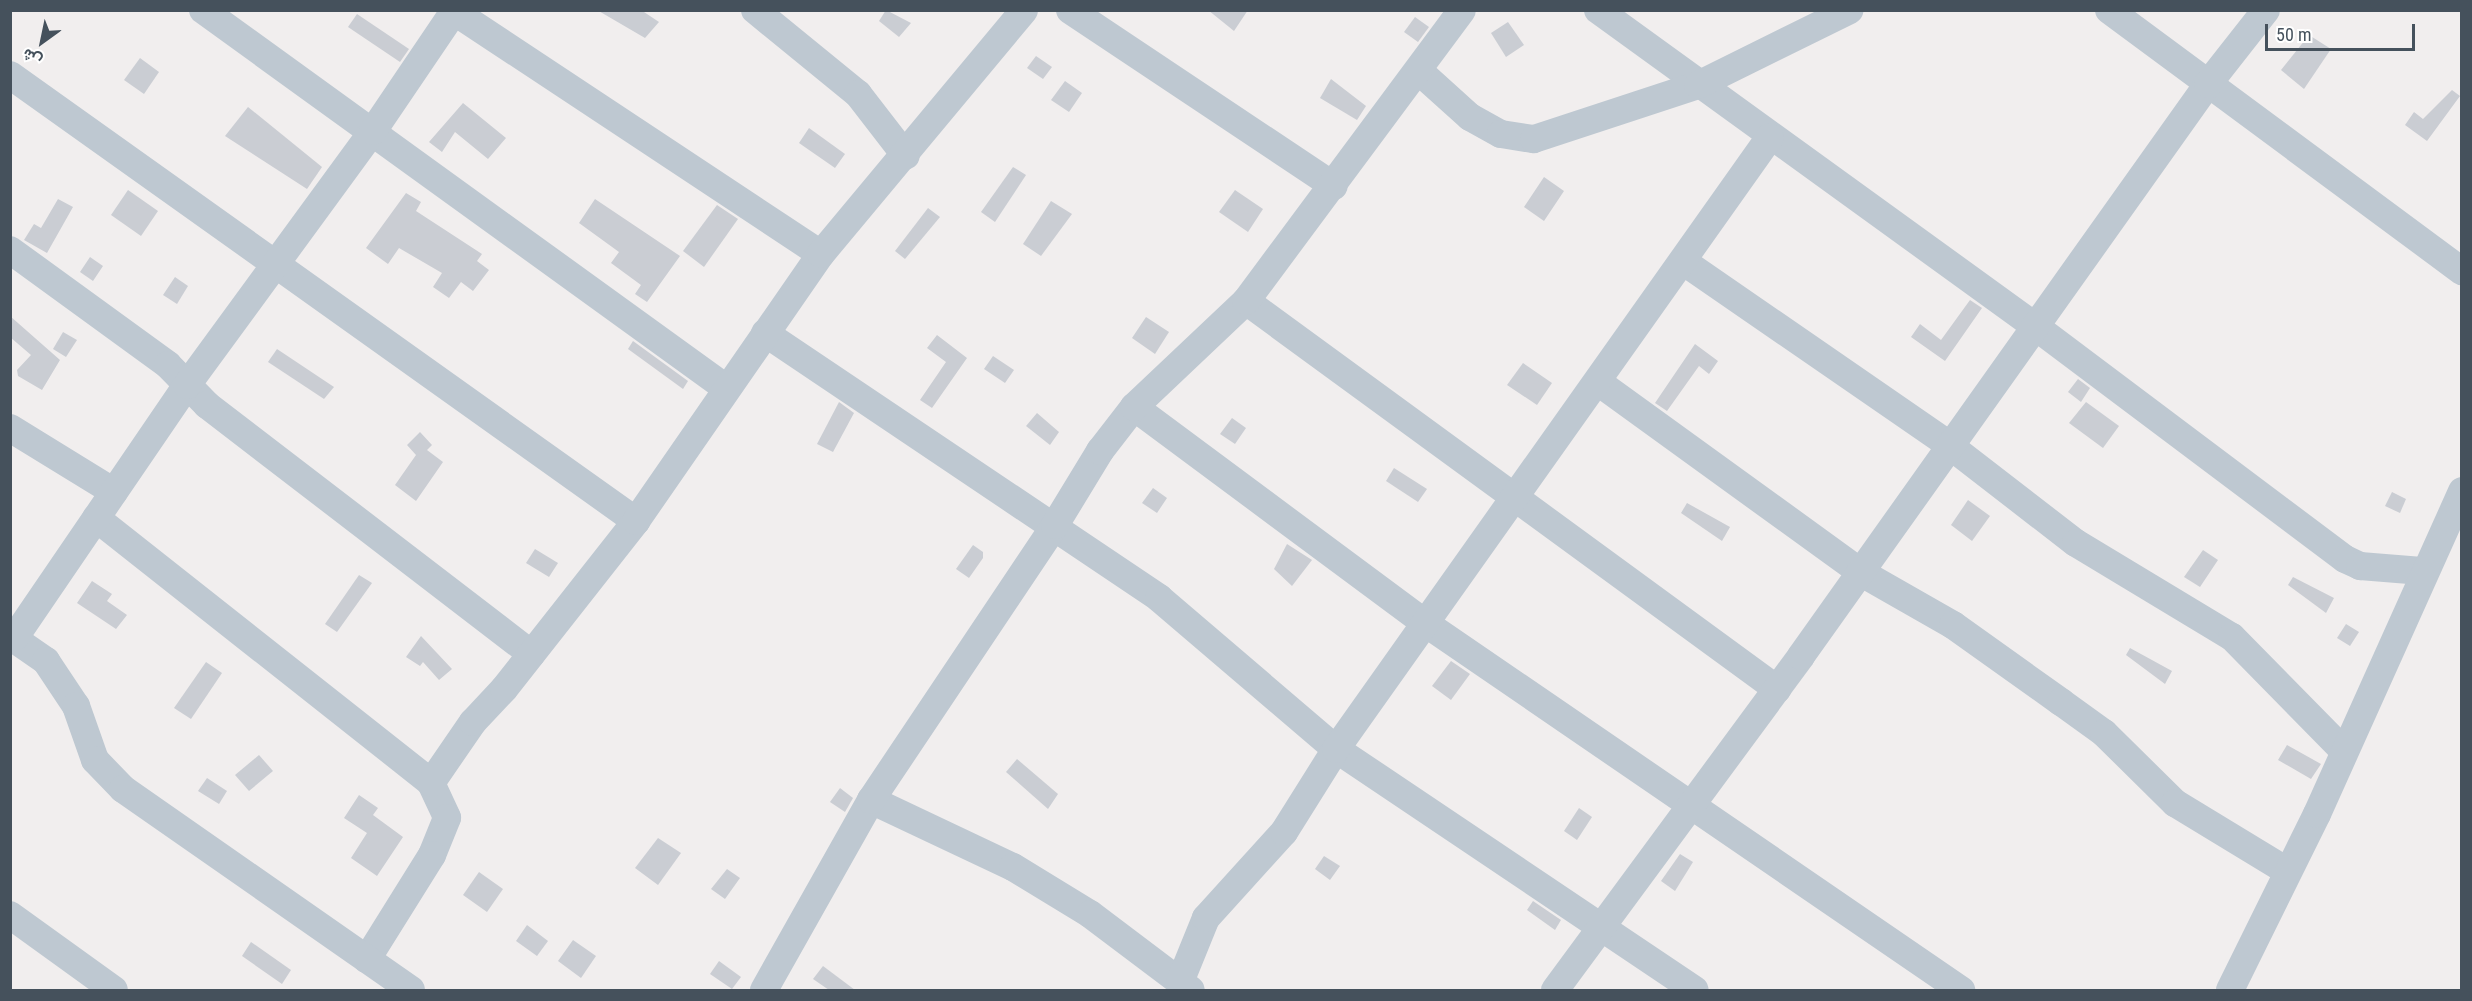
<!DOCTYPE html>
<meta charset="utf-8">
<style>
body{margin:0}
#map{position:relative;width:2472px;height:1001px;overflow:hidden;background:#f1eeee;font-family:"Roboto Condensed",Vazirmatn,sans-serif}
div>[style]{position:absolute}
.building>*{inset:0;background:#cacdd3}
.minor>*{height:28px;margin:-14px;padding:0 14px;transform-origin:14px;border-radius:14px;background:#bec8d1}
span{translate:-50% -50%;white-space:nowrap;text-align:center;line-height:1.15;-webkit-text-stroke:6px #fff;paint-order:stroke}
.frame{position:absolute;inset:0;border:12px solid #45515c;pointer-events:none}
.north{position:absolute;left:12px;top:12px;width:60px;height:60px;-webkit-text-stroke:4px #fff;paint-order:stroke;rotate:213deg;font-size:16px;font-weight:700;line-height:24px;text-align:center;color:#45515c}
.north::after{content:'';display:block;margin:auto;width:21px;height:27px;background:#45515c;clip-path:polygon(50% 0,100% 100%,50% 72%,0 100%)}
.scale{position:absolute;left:2265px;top:24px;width:150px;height:27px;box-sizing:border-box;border:3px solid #45515c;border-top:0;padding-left:8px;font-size:18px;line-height:21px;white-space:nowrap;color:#45515c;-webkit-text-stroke:4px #fff;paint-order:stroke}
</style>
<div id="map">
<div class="building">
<div style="clip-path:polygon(597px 10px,641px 10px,659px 22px,645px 38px)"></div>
<div style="clip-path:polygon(886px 10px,911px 23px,899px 37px,879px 21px)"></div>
<div style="clip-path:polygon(1208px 10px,1248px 10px,1234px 31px)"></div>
<div style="clip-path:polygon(357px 14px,409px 49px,400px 62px,348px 27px)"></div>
<div style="clip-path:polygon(1415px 17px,1429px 27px,1418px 42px,1404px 32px)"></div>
<div style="clip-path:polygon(1508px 22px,1524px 45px,1506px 57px,1491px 33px)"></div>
<div style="clip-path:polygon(2309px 35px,2331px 49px,2304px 89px,2281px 70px)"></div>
<div style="clip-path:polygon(1036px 56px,1052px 67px,1043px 79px,1027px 68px)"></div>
<div style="clip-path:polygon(140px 58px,159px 72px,144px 94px,124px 80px)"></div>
<div style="clip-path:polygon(1331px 79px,1366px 106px,1357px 120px,1320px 98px)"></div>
<div style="clip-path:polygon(1065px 81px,1082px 93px,1069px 112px,1051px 100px)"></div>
<div style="clip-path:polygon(2452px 90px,2460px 96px,2427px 141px,2405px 125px,2414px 112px,2423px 119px)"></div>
<div style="clip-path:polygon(463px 103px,506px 138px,488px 159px,455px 132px,442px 152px,429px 142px)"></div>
<div style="clip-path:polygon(248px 107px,322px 167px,307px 189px,225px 136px)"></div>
<div style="clip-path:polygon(809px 128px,845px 154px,835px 168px,799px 143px)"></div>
<div style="clip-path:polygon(1013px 167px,1026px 175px,995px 222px,981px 212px)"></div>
<div style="clip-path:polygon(1544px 177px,1564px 191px,1544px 221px,1524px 207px)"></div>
<div style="clip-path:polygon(128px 190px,158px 211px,141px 236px,111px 215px)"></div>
<div style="clip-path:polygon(1235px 190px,1263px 209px,1248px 232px,1219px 212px)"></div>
<div style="clip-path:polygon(406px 193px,421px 202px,416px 211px,482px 254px,477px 261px,489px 270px,473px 291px,461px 282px,449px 298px,433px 287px,442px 273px,399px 248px,388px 264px,366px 248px)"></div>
<div style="clip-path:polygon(58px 199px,73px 207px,47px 253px,24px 240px,34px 224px,41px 228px)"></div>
<div style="clip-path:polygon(595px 199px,680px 256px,647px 302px,635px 294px,641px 285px,611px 263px,619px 252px,579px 223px)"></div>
<div style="clip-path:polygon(1051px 201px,1072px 214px,1041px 256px,1023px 244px)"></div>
<div style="clip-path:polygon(717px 205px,738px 219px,704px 267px,683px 251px)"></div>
<div style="clip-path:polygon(928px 208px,940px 217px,905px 259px,895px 251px)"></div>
<div style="clip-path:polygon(90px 257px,103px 266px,93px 281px,80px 272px)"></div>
<div style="clip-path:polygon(175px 277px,188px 286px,177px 304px,163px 295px)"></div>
<div style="clip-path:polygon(1970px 300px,1982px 308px,1945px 361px,1911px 337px,1920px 324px,1941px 340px)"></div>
<div style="clip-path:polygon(10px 316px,60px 360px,42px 390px,18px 376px,17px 370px,31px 355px,10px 337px)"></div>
<div style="clip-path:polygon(1146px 317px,1169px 332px,1155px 354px,1132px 338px)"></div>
<div style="clip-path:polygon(63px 332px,77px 340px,66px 357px,53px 349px)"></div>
<div style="clip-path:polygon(937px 335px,967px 358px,932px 408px,920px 400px,946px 362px,927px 348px)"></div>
<div style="clip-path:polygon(633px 341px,688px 381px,683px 389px,628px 349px)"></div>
<div style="clip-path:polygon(1695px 344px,1718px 361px,1709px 374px,1699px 366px,1667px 411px,1655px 403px)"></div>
<div style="clip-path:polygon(277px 349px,334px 387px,324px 399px,268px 362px)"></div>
<div style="clip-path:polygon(993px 356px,1014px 370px,1005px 383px,984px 369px)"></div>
<div style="clip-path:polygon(1523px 363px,1552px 383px,1537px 405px,1507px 385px)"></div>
<div style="clip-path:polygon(2078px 379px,2090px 388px,2081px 402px,2068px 392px)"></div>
<div style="clip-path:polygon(839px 402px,854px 413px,833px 452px,817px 444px)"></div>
<div style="clip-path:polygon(2086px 402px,2119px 426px,2103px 448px,2069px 423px)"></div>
<div style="clip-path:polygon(1037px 413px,1059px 432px,1050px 445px,1026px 426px)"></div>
<div style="clip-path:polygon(1232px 418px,1246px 428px,1235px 444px,1220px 434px)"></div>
<div style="clip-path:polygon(420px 432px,432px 445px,427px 450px,443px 462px,416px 501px,395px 485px,416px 455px,407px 445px)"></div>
<div style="clip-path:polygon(1394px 468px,1427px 489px,1418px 502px,1386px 481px)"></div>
<div style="clip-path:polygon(1153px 488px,1167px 498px,1157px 513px,1142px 503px)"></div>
<div style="clip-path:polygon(2392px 492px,2406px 499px,2400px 513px,2385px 506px)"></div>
<div style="clip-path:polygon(1968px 500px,1990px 516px,1972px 541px,1951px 525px)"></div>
<div style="clip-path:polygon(1687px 503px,1730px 527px,1722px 541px,1681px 513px)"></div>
<div style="clip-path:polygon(1287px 544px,1312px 560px,1292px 586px,1274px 569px)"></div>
<div style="clip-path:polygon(973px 545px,983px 552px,983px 558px,969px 578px,956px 569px)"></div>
<div style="clip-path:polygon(535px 549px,558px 563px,549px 577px,526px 563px)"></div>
<div style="clip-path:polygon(2203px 550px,2218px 560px,2200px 587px,2184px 577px)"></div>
<div style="clip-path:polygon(359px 575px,372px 583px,337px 632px,325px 624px)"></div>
<div style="clip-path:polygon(2293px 577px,2334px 598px,2326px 613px,2288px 585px)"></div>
<div style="clip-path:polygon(92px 581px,112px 594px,107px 601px,127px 615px,116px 629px,77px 603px)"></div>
<div style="clip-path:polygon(2346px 624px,2359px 632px,2350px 646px,2337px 638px)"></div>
<div style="clip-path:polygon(421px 636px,452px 669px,439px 680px,423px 662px,420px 666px,406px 657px)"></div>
<div style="clip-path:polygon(2130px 648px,2172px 671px,2165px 684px,2126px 655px)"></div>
<div style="clip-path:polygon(1451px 661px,1470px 674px,1451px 700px,1432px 686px)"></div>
<div style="clip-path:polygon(206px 662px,222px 673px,191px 719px,174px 708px)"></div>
<div style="clip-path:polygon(2287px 745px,2321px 764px,2311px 779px,2278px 760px)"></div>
<div style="clip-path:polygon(259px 755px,273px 771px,249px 791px,235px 775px)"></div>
<div style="clip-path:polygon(1017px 759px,1058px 794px,1048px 809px,1006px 772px)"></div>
<div style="clip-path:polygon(207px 778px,227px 791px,219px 804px,198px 791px)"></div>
<div style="clip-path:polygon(840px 788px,853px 798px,845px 812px,830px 802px)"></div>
<div style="clip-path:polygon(359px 795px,378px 808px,373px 815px,403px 837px,377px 876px,351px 858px,367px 833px,344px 818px)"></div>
<div style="clip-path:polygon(1579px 808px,1592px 817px,1577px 840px,1564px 831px)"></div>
<div style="clip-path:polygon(658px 838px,681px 853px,658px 885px,635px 868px)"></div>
<div style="clip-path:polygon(1680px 854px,1693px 862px,1675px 891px,1661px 881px)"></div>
<div style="clip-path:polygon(1324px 856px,1340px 866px,1330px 880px,1315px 869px)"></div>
<div style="clip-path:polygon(727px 869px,740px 878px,725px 899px,711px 889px)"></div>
<div style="clip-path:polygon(479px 872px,503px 889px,487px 912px,463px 895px)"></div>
<div style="clip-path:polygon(1533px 901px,1561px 920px,1555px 930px,1527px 910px)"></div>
<div style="clip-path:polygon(527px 925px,548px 941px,537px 956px,516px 941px)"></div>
<div style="clip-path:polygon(573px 940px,596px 956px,581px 978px,558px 961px)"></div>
<div style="clip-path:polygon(251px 942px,291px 970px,282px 984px,242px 956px)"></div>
<div style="clip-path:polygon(719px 961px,741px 977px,732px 989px,710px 974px)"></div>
<div style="clip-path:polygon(823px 966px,855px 990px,829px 990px,813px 979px)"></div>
</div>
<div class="minor">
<div style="left:203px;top:10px;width:645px;rotate:35.86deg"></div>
<div style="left:452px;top:10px;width:442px;rotate:33.5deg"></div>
<div style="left:755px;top:10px;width:133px;rotate:39.2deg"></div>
<div style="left:858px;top:94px;width:78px;rotate:52.3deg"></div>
<div style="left:1070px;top:10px;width:317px;rotate:33.7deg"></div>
<div style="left:1598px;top:10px;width:541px;rotate:35.89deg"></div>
<div style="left:2036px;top:327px;width:386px;rotate:36.9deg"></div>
<div style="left:2345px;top:559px;width:17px;rotate:25deg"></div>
<div style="left:2360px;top:566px;width:62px;rotate:4.6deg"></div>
<div style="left:2109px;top:10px;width:439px;rotate:36.5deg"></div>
<div style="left:1420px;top:72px;width:67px;rotate:42deg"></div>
<div style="left:1470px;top:117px;width:35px;rotate:29deg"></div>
<div style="left:1501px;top:134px;width:33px;rotate:9deg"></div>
<div style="left:1534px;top:139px;width:173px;rotate:-18.2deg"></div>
<div style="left:1698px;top:85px;width:169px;rotate:-26.3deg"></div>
<div style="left:10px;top:75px;width:769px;rotate:35.47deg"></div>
<div style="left:10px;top:250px;width:195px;rotate:36deg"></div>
<div style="left:168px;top:365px;width:56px;rotate:45.7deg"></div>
<div style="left:207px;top:405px;width:409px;rotate:37.5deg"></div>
<div style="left:1684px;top:262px;width:322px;rotate:34.6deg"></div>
<div style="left:1949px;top:445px;width:160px;rotate:37.7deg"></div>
<div style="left:2076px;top:543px;width:182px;rotate:31.1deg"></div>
<div style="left:2232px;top:637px;width:160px;rotate:45.5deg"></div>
<div style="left:1246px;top:301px;width:658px;rotate:36.16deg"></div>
<div style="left:765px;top:333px;width:475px;rotate:33.9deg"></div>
<div style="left:1159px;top:598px;width:233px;rotate:40.5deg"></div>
<div style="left:1336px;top:749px;width:432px;rotate:33.9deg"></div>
<div style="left:1598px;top:382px;width:324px;rotate:35.9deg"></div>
<div style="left:1860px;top:572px;width:107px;rotate:29.7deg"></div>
<div style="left:1953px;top:625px;width:133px;rotate:35.5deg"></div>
<div style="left:2061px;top:702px;width:53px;rotate:35.8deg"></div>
<div style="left:2104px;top:733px;width:100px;rotate:44.6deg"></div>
<div style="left:2175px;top:803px;width:131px;rotate:31.3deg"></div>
<div style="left:1134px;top:407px;width:362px;rotate:36.6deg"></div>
<div style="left:1425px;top:623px;width:650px;rotate:34.4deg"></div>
<div style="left:10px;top:428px;width:122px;rotate:31.6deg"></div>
<div style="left:96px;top:518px;width:427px;rotate:38.3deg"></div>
<div style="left:431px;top:783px;width:38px;rotate:65deg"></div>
<div style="left:447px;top:818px;width:40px;rotate:112deg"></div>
<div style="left:432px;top:855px;width:123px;rotate:122deg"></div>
<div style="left:10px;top:636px;width:44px;rotate:34.8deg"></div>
<div style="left:46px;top:661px;width:54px;rotate:56.3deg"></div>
<div style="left:76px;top:706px;width:57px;rotate:70.6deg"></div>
<div style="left:95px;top:760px;width:40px;rotate:46deg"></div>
<div style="left:123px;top:789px;width:351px;rotate:34.9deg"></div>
<div style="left:15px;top:637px;width:305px;rotate:-55.7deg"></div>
<div style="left:187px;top:385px;width:315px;rotate:-53.8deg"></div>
<div style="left:373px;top:131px;width:146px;rotate:-55.9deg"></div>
<div style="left:431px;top:783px;width:74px;rotate:-55.5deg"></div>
<div style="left:473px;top:722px;width:45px;rotate:-46.8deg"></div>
<div style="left:504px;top:689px;width:214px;rotate:-51.8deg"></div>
<div style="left:636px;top:521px;width:325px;rotate:-55.3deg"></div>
<div style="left:821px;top:254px;width:317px;rotate:-50.2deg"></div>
<div style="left:871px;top:800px;width:157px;rotate:25.3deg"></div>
<div style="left:1013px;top:867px;width:90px;rotate:31.4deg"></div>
<div style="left:1090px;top:914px;width:126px;rotate:37deg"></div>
<div style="left:10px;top:915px;width:128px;rotate:35.8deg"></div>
<div style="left:1180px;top:982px;width:69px;rotate:-67.9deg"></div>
<div style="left:1206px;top:918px;width:116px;rotate:-47.8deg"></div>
<div style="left:1284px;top:832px;width:98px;rotate:-57.9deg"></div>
<div style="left:1336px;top:749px;width:750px;rotate:-54.66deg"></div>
<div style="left:764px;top:990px;width:218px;rotate:-60.6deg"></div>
<div style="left:871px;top:800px;width:331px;rotate:-56.2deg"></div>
<div style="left:1055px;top:525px;width:87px;rotate:-58.7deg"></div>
<div style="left:1100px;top:451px;width:56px;rotate:-52.3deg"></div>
<div style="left:1134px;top:407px;width:154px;rotate:-43.4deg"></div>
<div style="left:1246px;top:301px;width:362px;rotate:-53.4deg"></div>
<div style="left:1555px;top:990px;width:415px;rotate:-53.6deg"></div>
<div style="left:1801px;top:656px;width:702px;rotate:-54.57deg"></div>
<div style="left:2208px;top:84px;width:94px;rotate:-51.9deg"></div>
<div style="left:2230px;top:990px;width:196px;rotate:-63.7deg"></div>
<div style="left:2317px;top:814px;width:354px;rotate:-65.8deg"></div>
</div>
<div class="frame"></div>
<div class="north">ش</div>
<div class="scale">50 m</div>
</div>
